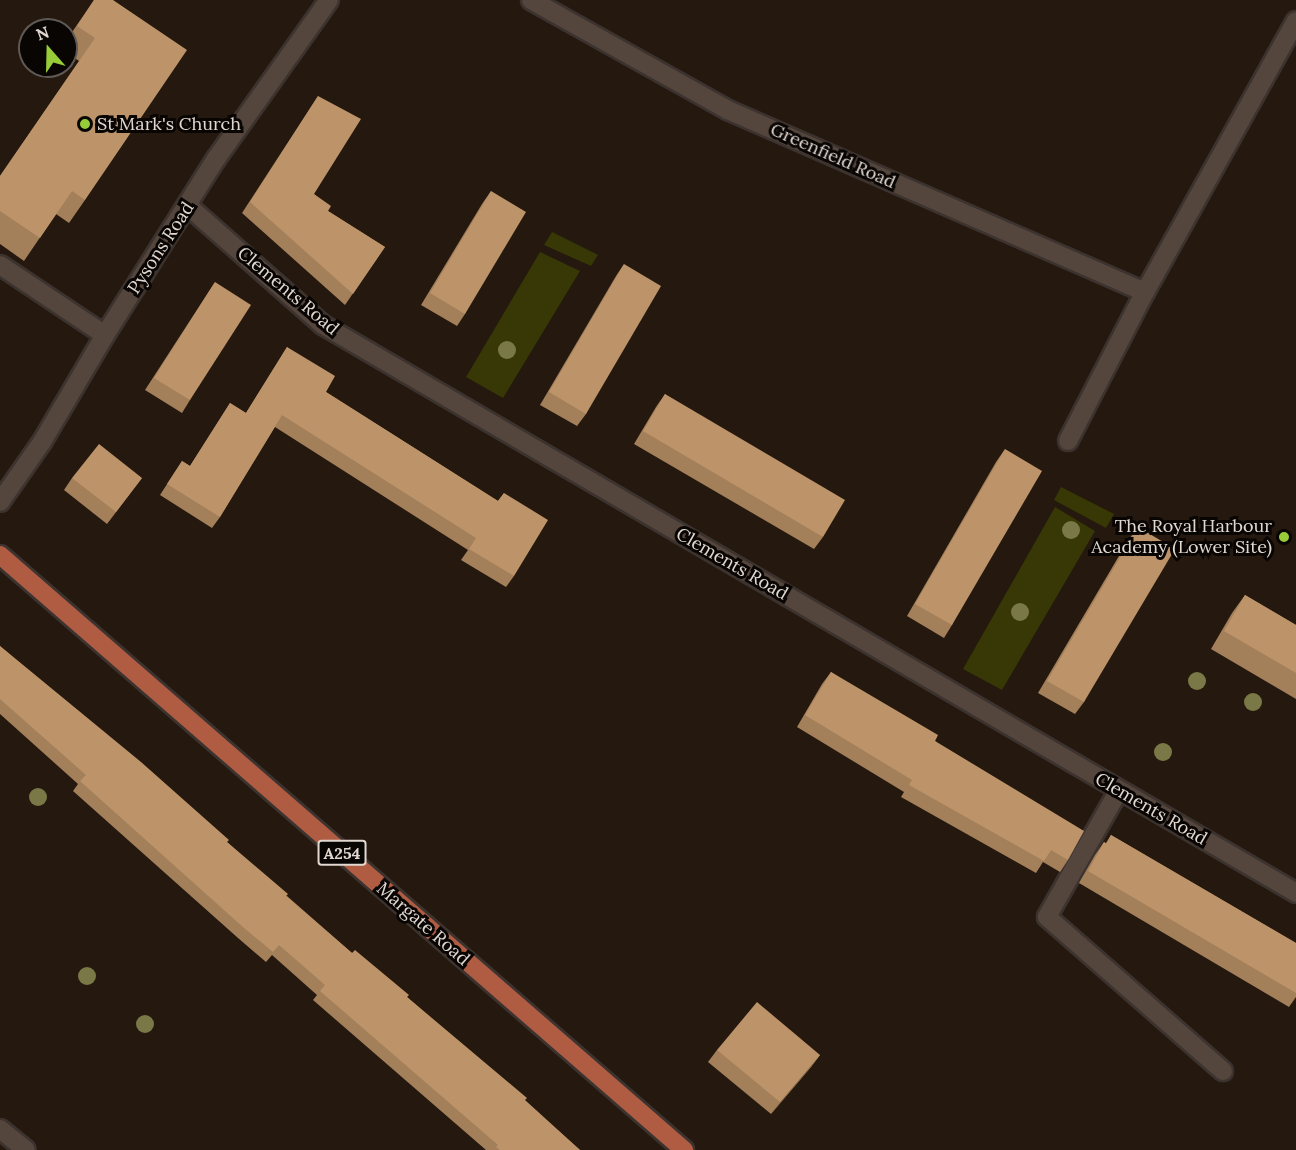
<!DOCTYPE html>
<style>
body{margin:0}
#map{position:relative;width:1296px;height:1150px;overflow:hidden;background:#24180f;font-family:Lora,serif}
div>[style]{position:absolute}
.green>*{inset:0;background:#373805}
.roads{filter:drop-shadow(2px 0 #3c332f) drop-shadow(-2px 0 #3c332f) drop-shadow(0 2px #3c332f) drop-shadow(0 -2px #3c332f)}
.minor>*{height:18px;margin:-9px;padding:0 9px;transform-origin:9px;border-radius:9px;background:#55463d}
.major>*{height:18px;margin:-9px;padding:0 9px;transform-origin:9px;border-radius:9px;background:#af5c43}
.trees>*{width:18px;height:18px;margin:-9px;border-radius:50%;background:#7b7847}
.wall>*{inset:0;background:#a37f5a}
.shaded-wall>*{inset:0;background:#84684a}
.building>*{inset:0;background:#bd9469}
.dots>*{width:16px;height:16px;translate:-50% -50%;box-sizing:border-box;border:3px solid #090503;border-radius:50%}
span{translate:-50% -50%;white-space:nowrap;text-align:center;line-height:1.15;-webkit-text-stroke:6px #090503;paint-order:stroke}
.shield-label span{padding:2px 4px;background:#090503;border:2px solid;border-radius:4px;-webkit-text-stroke-width:0}
.shield-label{font-size:16px;color:#e1d8d2;font-weight:700}
.poi-label{font-size:18px;color:#e1d8d2}
.left{translate:0 -50%;text-align:left}
.right{translate:-100% -50%;text-align:right}
.street-label{font-size:18px;color:#e1d8d2}
.north{position:absolute;left:18px;top:18px;width:60px;height:60px;box-sizing:border-box;background:#090503;border:2px solid #5f5956;border-radius:50%;rotate:340deg;font-size:16px;font-weight:700;line-height:24px;text-align:center;color:#e1d8d2}
.north::after{content:'';display:block;margin:auto;width:21px;height:27px;background:#97cc38;clip-path:polygon(50% 0,100% 100%,50% 72%,0 100%)}
</style>
<div id="map">
<div class="green">
<div style="clip-path:polygon(552px 232px,598px 255px,591px 266px,544px 245px)"></div>
<div style="clip-path:polygon(540px 252px,580px 271px,503px 398px,466px 377px)"></div>
<div style="clip-path:polygon(1061px 487px,1114px 514px,1106px 528px,1054px 500px)"></div>
<div style="clip-path:polygon(1055px 507px,1095px 531px,1002px 690px,963px 669px)"></div>
</div>
<div class="roads">
<div class="minor">
<div style="left:531px;top:0;width:226px;rotate:29.2deg"></div>
<div style="left:728px;top:110px;width:455px;rotate:23.6deg"></div>
<div style="left:188px;top:206px;width:180px;rotate:41.4deg"></div>
<div style="left:323px;top:325px;width:1127px;rotate:30.27deg"></div>
<div style="left:0;top:265px;width:126px;rotate:33.7deg"></div>
<div style="left:1068px;top:441px;width:168px;rotate:-62.7deg"></div>
<div style="left:1145px;top:292px;width:310px;rotate:-60.9deg"></div>
<div style="left:0;top:502px;width:73px;rotate:-55deg"></div>
<div style="left:42px;top:442px;width:124px;rotate:-59.5deg"></div>
<div style="left:105px;top:335px;width:208px;rotate:-57.8deg"></div>
<div style="left:216px;top:159px;width:195px;rotate:-54.6deg"></div>
<div style="left:1119px;top:790px;width:146px;rotate:119.6deg"></div>
<div style="left:1047px;top:917px;width:234px;rotate:41.2deg"></div>
<div style="left:0;top:1129px;width:33px;rotate:39deg"></div>
</div>
<div class="major">
<div style="left:0;top:555px;width:907px;rotate:41.02deg"></div>
</div>
</div>
<div class="trees">
<div style="left:507px;top:350px"></div>
<div style="left:1071px;top:530px"></div>
<div style="left:1020px;top:612px"></div>
<div style="left:1197px;top:681px"></div>
<div style="left:1253px;top:702px"></div>
<div style="left:1163px;top:752px"></div>
<div style="left:38px;top:797px"></div>
<div style="left:87px;top:976px"></div>
<div style="left:145px;top:1024px"></div>
</div>
<div class="wall">
<div style="clip-path:polygon(94px 0,113px 0,85px 200px,69px 223px,56px 214px,24px 261px,0 244px,0 176px,79px 61px,66px 52px,66px 41px)"></div>
<div style="clip-path:polygon(318px 96px,314px 194px,328px 211px,385px 247px,345px 305px,242px 213px)"></div>
<div style="clip-path:polygon(491px 191px,465px 314px,457px 326px,421px 305px,482px 204px)"></div>
<div style="clip-path:polygon(624px 264px,586px 414px,577px 426px,540px 405px,616px 276px)"></div>
<div style="clip-path:polygon(215px 282px,190px 400px,182px 413px,145px 390px)"></div>
<div style="clip-path:polygon(287px 347px,326px 392px,498px 501px,504px 493px,514px 576px,506px 587px,461px 560px,468px 550px,275px 427px,220px 517px,212px 528px,160px 495px,182px 461px,190px 466px,230px 403px,246px 413px)"></div>
<div style="clip-path:polygon(665px 394px,823px 537px,814px 549px,634px 444px,656px 407px)"></div>
<div style="clip-path:polygon(1005px 449px,952px 625px,944px 638px,907px 616px,996px 462px)"></div>
<div style="clip-path:polygon(72px 478px,142px 478px,107px 524px,64px 490px)"></div>
<div style="clip-path:polygon(1138px 527px,1084px 702px,1075px 714px,1038px 693px,1129px 539px)"></div>
<div style="clip-path:polygon(1245px 595px,1296px 625px,1296px 699px,1211px 649px,1232px 613px)"></div>
<div style="clip-path:polygon(0 646px,228px 843px,287px 896px,352px 953px,407px 997px,580px 1150px,486px 1150px,313px 1000px,317px 995px,272px 955px,266px 962px,238px 938px,73px 791px,78px 784px,0 714px)"></div>
<div style="clip-path:polygon(831px 672px,935px 741px,1068px 860px,1060px 872px,1043px 862px,1036px 873px,901px 797px,904px 792px,797px 727px,822px 684px)"></div>
<div style="clip-path:polygon(1111px 835px,1296px 943px,1296px 997px,1289px 1007px,1079px 883px,1095px 855px,1104px 842px,1106px 843px)"></div>
<div style="clip-path:polygon(717px 1050px,820px 1055px,811px 1067px,771px 1114px,708px 1062px)"></div>
</div>
<div class="shaded-wall">
<div style="clip-path:polygon(820px 1055px,811px 1067px,771px 1114px,780px 1102px)"></div>
</div>
<div class="building">
<div style="clip-path:polygon(94px 0,113px 0,187px 50px,85px 200px,72px 191px,40px 238px,0 211px,0 176px,95px 38px,77px 26px)"></div>
<div style="clip-path:polygon(318px 96px,361px 119px,314px 194px,331px 206px,328px 211px,385px 247px,353px 294px,250px 202px)"></div>
<div style="clip-path:polygon(491px 191px,526px 212px,465px 314px,430px 293px)"></div>
<div style="clip-path:polygon(624px 264px,661px 286px,586px 414px,549px 392px)"></div>
<div style="clip-path:polygon(215px 282px,251px 305px,190px 400px,154px 378px)"></div>
<div style="clip-path:polygon(287px 347px,335px 376px,326px 392px,498px 501px,504px 493px,548px 520px,514px 576px,469px 549px,476px 538px,282px 415px,220px 517px,167px 484px,182px 461px,190px 466px,230px 403px,246px 413px)"></div>
<div style="clip-path:polygon(665px 394px,845px 500px,823px 537px,643px 431px)"></div>
<div style="clip-path:polygon(99px 444px,142px 478px,116px 512px,72px 478px)"></div>
<div style="clip-path:polygon(1005px 449px,1042px 471px,952px 625px,915px 604px)"></div>
<div style="clip-path:polygon(1138px 527px,1175px 549px,1084px 702px,1047px 681px)"></div>
<div style="clip-path:polygon(1245px 595px,1296px 625px,1296px 673px,1224px 631px)"></div>
<div style="clip-path:polygon(0 646px,141px 762px,229px 840px,227px 842px,288px 894px,286px 896px,352px 953px,355px 950px,409px 995px,407px 997px,527px 1098px,525px 1100px,580px 1150px,500px 1150px,496px 1147px,498px 1145px,320px 991px,325px 985px,279px 945px,273px 952px,244px 928px,80px 781px,86px 775px,0 699px)"></div>
<div style="clip-path:polygon(831px 672px,938px 735px,935px 741px,1084px 831px,1068px 860px,1051px 850px,1044px 861px,909px 785px,912px 780px,805px 715px)"></div>
<div style="clip-path:polygon(1111px 835px,1296px 943px,1296px 993px,1088px 871px,1104px 842px,1106px 844px)"></div>
<div style="clip-path:polygon(757px 1002px,820px 1055px,780px 1102px,717px 1050px)"></div>
</div>
<div class="dots">
<div style="left:85px;top:124px;background:#97cc38"></div>
<div style="left:1284px;top:537px;background:#97cc38"></div>
</div>
<div class="shield-label">
<span style="left:342px;top:853px">A254</span>
</div>
<div class="poi-label">
<span class="left" style="left:97px;top:124px">St Mark's Church</span>
<span class="right" style="left:1272px;top:537px">The Royal Harbour<br>Academy (Lower Site)</span>
</div>
<div class="street-label">
<span style="left:833px;top:156px;rotate:24deg">Greenfield Road</span>
<span style="left:161px;top:248px;rotate:-57deg">Pysons Road</span>
<span style="left:288px;top:291px;rotate:40deg">Clements Road</span>
<span style="left:732px;top:564px;rotate:30deg">Clements Road</span>
<span style="left:1151px;top:809px;rotate:30deg">Clements Road</span>
<span style="left:423px;top:924px;rotate:41deg">Margate Road</span>
</div>
<div class="north">N</div>
</div>
